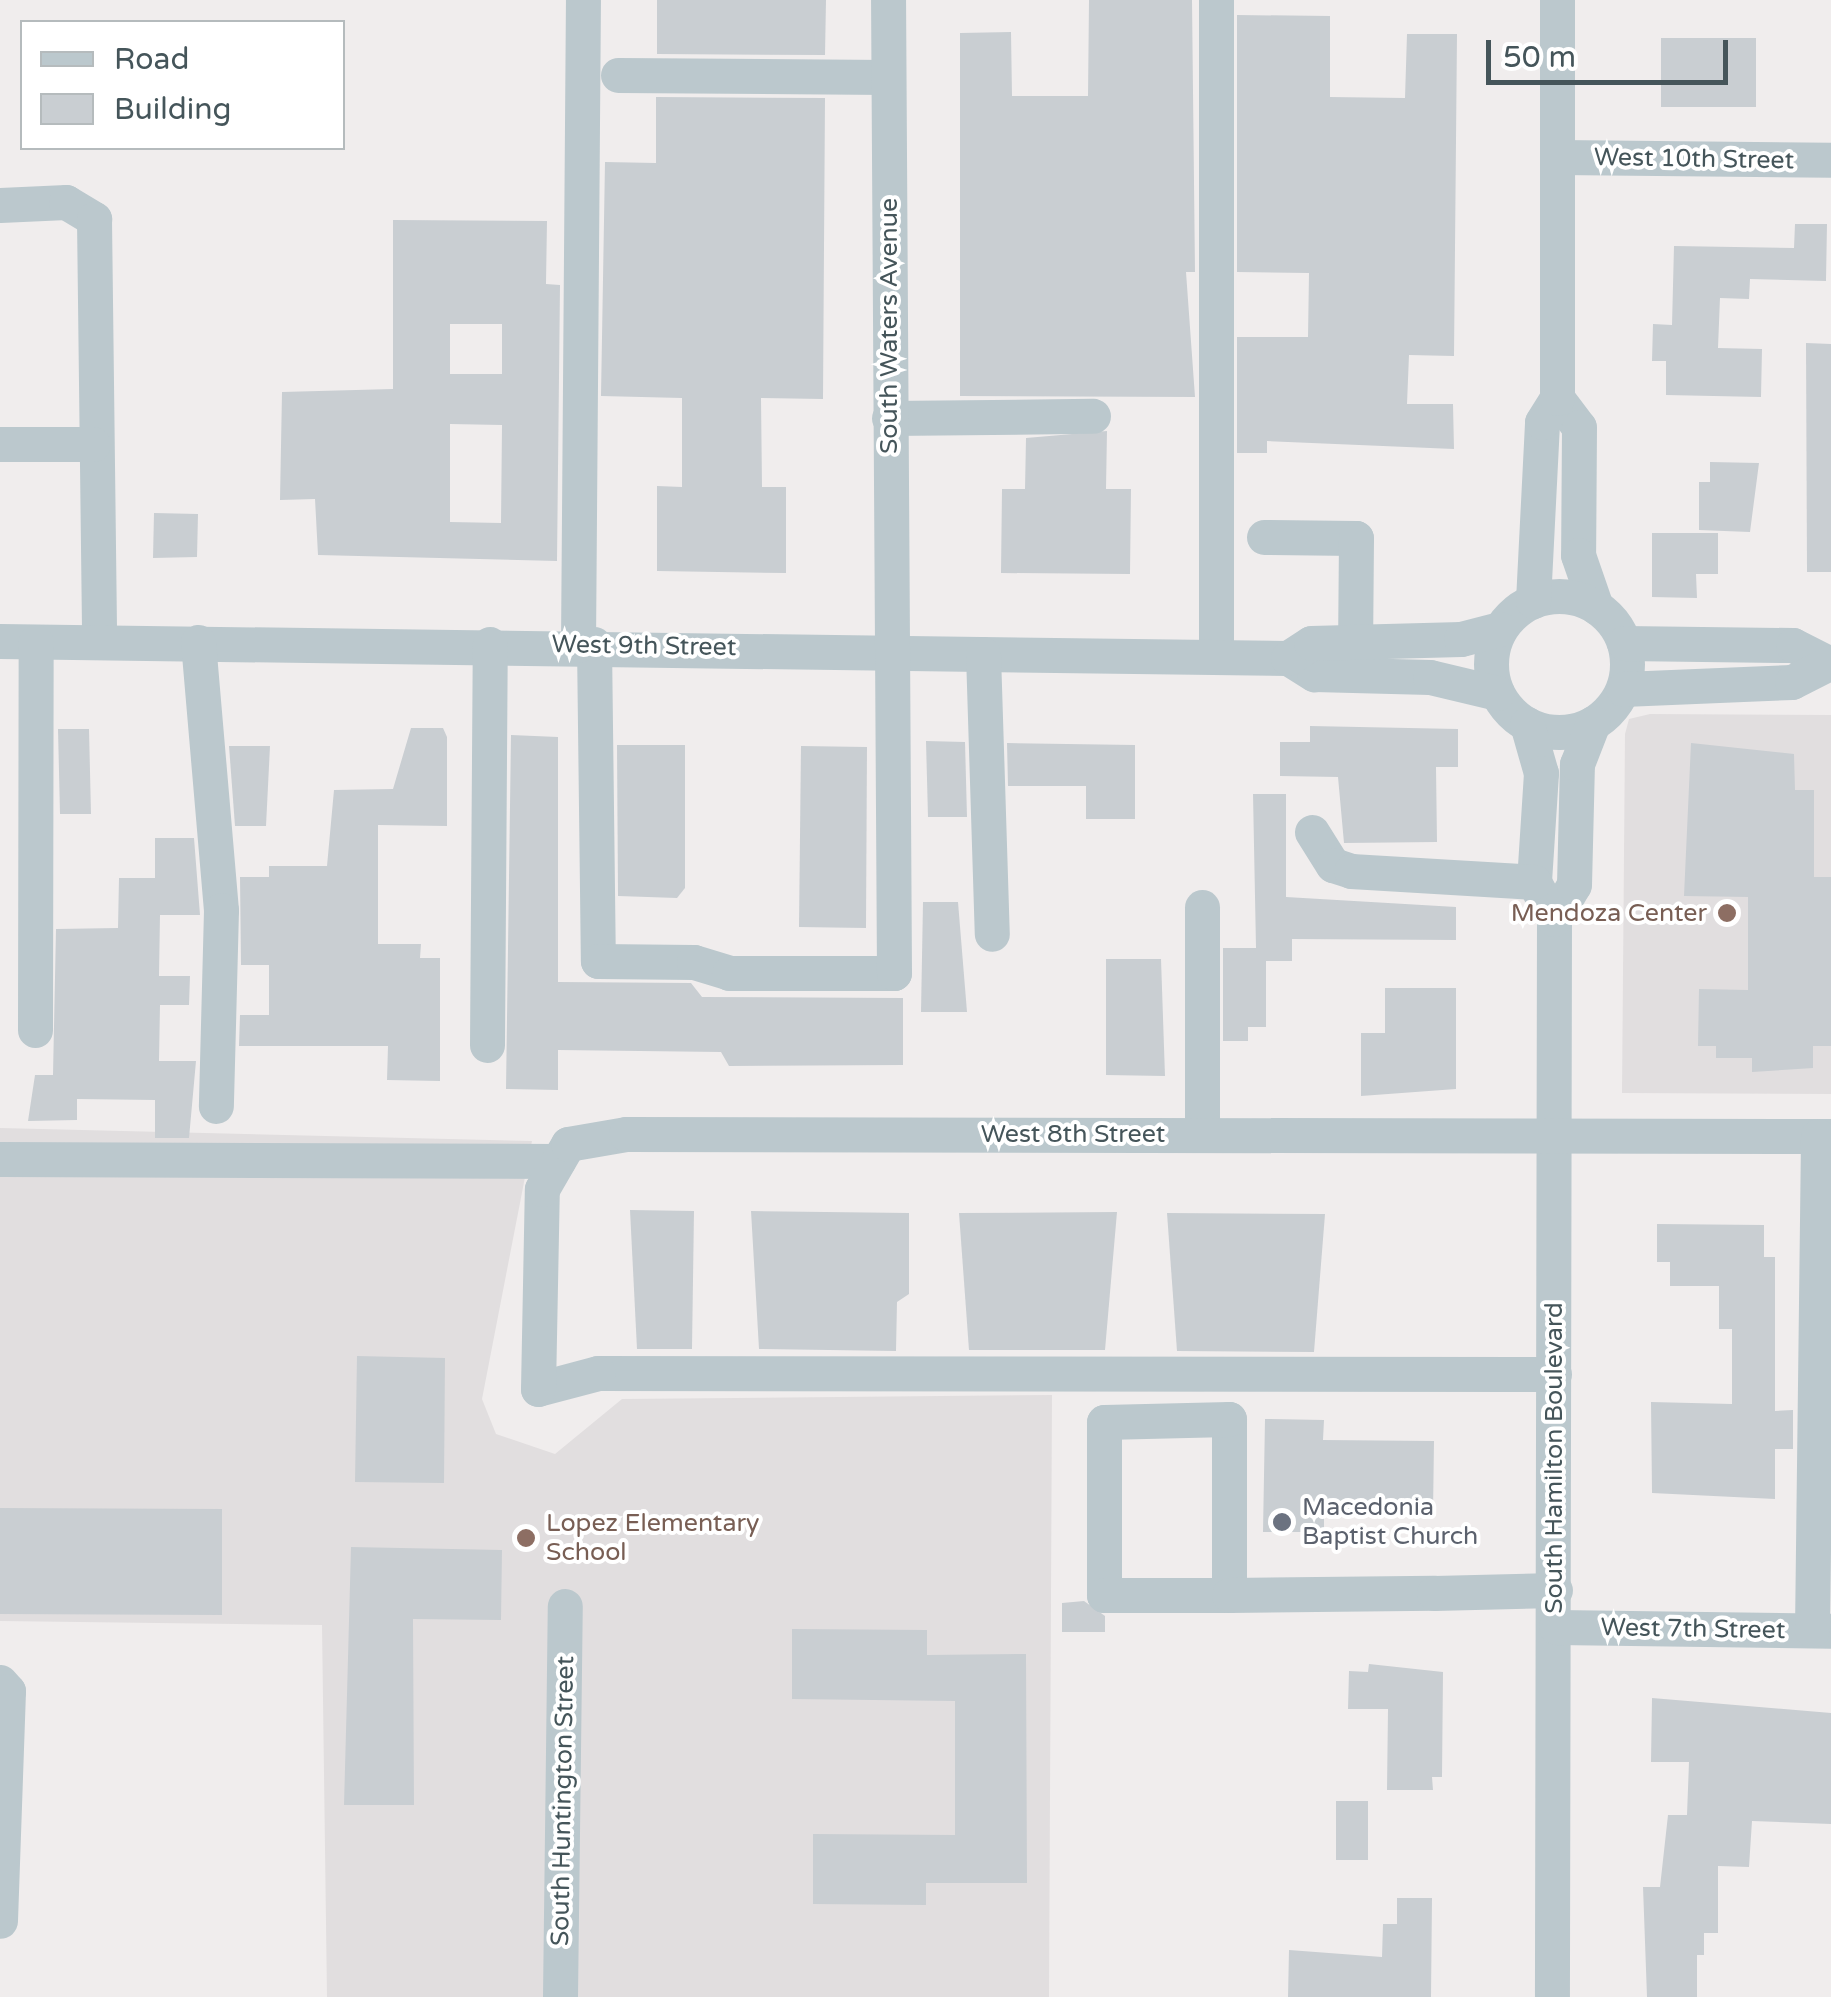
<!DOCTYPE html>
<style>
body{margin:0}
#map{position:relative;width:1831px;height:1997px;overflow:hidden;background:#f0eded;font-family:"Varela Round",sans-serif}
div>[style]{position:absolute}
.education>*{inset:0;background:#e1dedf}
.building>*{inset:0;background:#c9ced2}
.minor>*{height:35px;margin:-17.5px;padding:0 17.5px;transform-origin:17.5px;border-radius:17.5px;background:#bbc8cd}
.minor>.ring{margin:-17.5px;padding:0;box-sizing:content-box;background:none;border:35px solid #bbc8cd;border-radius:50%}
.dots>*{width:28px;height:28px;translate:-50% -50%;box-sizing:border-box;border:5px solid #fff;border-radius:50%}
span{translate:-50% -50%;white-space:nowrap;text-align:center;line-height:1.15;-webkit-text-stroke:8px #fff;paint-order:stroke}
.street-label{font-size:25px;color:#45555a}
.education-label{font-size:25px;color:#785e54}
.right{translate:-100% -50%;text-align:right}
.left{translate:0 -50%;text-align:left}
.worship-label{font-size:25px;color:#5b616d}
.legend{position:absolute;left:20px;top:20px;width:325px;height:130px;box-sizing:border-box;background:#fff;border:2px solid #b5bbbd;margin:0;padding:12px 18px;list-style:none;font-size:30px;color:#45555a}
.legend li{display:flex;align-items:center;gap:20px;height:50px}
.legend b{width:50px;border:2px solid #b5bbbd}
.scale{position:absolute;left:1486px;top:40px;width:242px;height:45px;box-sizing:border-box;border:5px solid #45555a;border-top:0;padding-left:12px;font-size:30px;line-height:35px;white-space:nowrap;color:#45555a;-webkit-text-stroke:8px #fff;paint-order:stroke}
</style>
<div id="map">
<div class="education">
<div style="clip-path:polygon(1650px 714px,1831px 715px,1831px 1094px,1622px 1093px,1625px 734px,1629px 719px)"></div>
<div style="clip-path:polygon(0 1128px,532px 1141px,482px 1399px,496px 1434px,555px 1454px,622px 1399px,1052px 1395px,1049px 1997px,327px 1997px,322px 1625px,0 1621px)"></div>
</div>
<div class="building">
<div style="clip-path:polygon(657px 0,826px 0,825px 55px,657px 54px)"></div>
<div style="clip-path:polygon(1089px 0,1192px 0,1195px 272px,1186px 272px,1195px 397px,960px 396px,960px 33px,1011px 32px,1012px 96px,1088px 96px)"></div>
<div style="clip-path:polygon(1237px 15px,1330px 16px,1330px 97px,1405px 98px,1407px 34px,1457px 34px,1454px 356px,1409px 355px,1407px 404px,1453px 404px,1454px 449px,1267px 441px,1267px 453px,1237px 453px,1237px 337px,1308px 337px,1309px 273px,1237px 272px)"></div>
<div style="clip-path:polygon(1661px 38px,1756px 38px,1756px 107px,1661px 107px)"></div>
<div style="clip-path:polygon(656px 97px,825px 98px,823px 399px,761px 398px,762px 487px,786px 487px,786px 573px,657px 571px,657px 486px,682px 487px,682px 398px,601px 396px,605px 162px,656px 163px)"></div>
<div style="clip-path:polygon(evenodd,393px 220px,547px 221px,546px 284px,560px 285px,557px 561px,318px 555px,315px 499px,280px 500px,282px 392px,393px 389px,393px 220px,450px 324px,502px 324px,502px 374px,450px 374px,450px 324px,393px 220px,450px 424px,502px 425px,501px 523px,450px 522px,450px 424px)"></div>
<div style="clip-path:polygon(1795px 224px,1827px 224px,1826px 281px,1750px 279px,1749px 299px,1720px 298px,1718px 348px,1762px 349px,1761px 397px,1666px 395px,1666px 361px,1652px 361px,1653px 324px,1672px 325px,1674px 246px,1794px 248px)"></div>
<div style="clip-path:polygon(1806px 343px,1831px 344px,1831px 572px,1807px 572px)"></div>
<div style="clip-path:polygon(1107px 431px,1106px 489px,1131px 489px,1130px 574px,1001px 573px,1002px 489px,1025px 489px,1026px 438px)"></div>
<div style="clip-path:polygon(1710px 462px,1759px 463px,1750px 532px,1699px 530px,1699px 482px,1710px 482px)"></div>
<div style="clip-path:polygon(154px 513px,198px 514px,197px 557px,153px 558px)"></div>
<div style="clip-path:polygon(1652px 533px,1718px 533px,1718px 574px,1696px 574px,1697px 598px,1652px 597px)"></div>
<div style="clip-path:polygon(1310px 726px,1458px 729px,1458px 767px,1436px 767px,1437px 842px,1344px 843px,1338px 777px,1280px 776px,1280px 742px,1310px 742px)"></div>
<div style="clip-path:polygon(411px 728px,443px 728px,447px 737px,447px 826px,378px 825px,378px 944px,421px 944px,420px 958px,440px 958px,440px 1081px,387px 1080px,388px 1046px,239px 1046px,240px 1015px,269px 1015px,269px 965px,241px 965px,240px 877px,269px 877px,269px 866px,327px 866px,334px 790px,393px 789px)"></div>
<div style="clip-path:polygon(58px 729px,89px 729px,91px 814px,60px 814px)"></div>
<div style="clip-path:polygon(511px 735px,558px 737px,558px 982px,691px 983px,702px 997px,903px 998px,903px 1065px,729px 1066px,721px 1052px,558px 1050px,558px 1090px,506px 1089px)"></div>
<div style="clip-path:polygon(926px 741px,965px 742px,967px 817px,928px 817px)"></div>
<div style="clip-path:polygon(1007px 743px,1135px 745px,1135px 819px,1086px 819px,1086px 786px,1008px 786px)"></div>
<div style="clip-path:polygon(1691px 743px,1794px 754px,1795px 790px,1814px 790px,1814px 877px,1831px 877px,1831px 1046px,1813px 1046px,1813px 1068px,1752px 1072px,1752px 1058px,1716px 1058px,1716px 1046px,1698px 1046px,1699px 989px,1748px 990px,1748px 897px,1684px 896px)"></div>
<div style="clip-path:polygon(617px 745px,685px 745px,685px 888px,677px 898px,618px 896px)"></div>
<div style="clip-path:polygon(229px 746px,270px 746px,266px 826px,235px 826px)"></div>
<div style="clip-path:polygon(801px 746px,867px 747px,866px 928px,799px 927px)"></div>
<div style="clip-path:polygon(1253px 794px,1286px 794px,1286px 897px,1456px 907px,1456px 940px,1292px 939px,1292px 961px,1266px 961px,1266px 1027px,1248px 1027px,1248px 1041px,1223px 1041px,1223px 948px,1256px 948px)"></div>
<div style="clip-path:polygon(155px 838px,194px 838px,200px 915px,160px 915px,159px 976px,190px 976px,189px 1005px,160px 1005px,159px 1061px,196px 1061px,189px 1138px,155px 1138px,155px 1100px,77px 1099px,77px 1120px,28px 1121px,35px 1075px,53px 1075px,56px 929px,118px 928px,119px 878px,155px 878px)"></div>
<div style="clip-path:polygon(923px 902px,958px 902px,967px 1012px,921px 1012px)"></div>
<div style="clip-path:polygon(1106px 959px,1161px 959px,1165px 1076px,1106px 1075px)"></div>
<div style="clip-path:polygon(1385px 988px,1456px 988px,1456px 1089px,1361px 1096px,1361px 1033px,1385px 1033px)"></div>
<div style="clip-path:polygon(630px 1210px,694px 1211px,692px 1349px,637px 1349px)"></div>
<div style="clip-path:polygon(751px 1211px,909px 1213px,909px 1294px,897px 1302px,896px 1351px,759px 1349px)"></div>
<div style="clip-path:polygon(1117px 1212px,1105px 1350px,969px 1350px,959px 1213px)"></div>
<div style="clip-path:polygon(1167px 1213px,1325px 1214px,1314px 1352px,1177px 1351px)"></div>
<div style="clip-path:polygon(1657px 1224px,1764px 1225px,1764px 1257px,1775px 1257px,1775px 1411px,1793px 1410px,1793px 1449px,1775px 1449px,1775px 1499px,1652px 1493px,1651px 1402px,1732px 1404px,1732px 1329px,1719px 1329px,1719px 1286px,1670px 1286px,1670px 1262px,1657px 1262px)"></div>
<div style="clip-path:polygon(357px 1356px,445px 1358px,444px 1483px,355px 1482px)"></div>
<div style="clip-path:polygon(1265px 1419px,1324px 1420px,1323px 1440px,1434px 1441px,1433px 1513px,1324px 1512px,1324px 1532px,1263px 1532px)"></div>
<div style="clip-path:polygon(0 1508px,222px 1509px,222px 1615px,0 1614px)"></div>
<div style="clip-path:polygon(351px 1547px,502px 1550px,501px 1620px,413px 1619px,414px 1805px,344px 1805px)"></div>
<div style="clip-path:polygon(1084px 1601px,1105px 1616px,1105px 1632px,1062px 1632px,1062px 1603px)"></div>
<div style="clip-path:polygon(792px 1629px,927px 1630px,927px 1655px,1026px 1654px,1027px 1883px,926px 1883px,926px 1905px,813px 1904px,813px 1834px,955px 1835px,955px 1701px,792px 1699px)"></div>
<div style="clip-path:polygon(1369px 1664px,1443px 1672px,1442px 1777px,1432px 1777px,1433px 1790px,1387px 1790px,1388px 1709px,1348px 1709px,1349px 1671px,1368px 1672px)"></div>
<div style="clip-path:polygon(1652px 1698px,1831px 1713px,1831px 1824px,1752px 1821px,1749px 1867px,1718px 1866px,1718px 1933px,1704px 1933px,1704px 1955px,1697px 1955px,1697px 1997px,1647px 1997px,1643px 1887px,1660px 1887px,1668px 1815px,1687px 1815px,1689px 1762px,1651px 1762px)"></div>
<div style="clip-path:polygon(1336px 1801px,1368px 1801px,1368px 1860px,1336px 1860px)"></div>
<div style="clip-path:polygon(1397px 1898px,1432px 1898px,1431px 1997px,1288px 1997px,1289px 1950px,1382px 1957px,1383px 1924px,1397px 1924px)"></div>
</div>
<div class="minor">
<div style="left:1216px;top:0;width:656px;rotate:90deg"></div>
<div style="left:618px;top:75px;width:270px;rotate:0.4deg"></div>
<div style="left:1558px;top:157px;width:273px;rotate:0.6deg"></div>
<div style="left:0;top:205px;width:66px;rotate:-2.6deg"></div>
<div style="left:66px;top:202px;width:33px;rotate:31deg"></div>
<div style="left:94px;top:219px;width:423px;rotate:89.3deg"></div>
<div style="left:1557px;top:398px;width:36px;rotate:53deg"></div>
<div style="left:1579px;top:427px;width:128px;rotate:90.4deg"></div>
<div style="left:1578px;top:555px;width:55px;rotate:70.9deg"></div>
<div style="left:889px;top:418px;width:204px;rotate:-0.6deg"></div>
<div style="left:0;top:444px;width:93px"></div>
<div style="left:1264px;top:537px;width:92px;rotate:0.6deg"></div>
<div style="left:1356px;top:538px;width:106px;rotate:90.5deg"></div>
<div class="ring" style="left:1491px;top:596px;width:101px;height:101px"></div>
<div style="left:1533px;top:601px;width:179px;rotate:-87.1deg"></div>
<div style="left:1542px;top:422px;width:28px;rotate:-58deg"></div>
<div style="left:1557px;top:398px;width:398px;rotate:-90deg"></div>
<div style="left:0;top:641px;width:1288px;rotate:0.76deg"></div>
<div style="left:1288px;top:658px;width:31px;rotate:32deg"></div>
<div style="left:1314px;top:674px;width:116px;rotate:1.5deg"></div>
<div style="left:1430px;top:677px;width:69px;rotate:13.4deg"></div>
<div style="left:198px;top:642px;width:269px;rotate:85.1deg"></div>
<div style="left:221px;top:910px;width:196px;rotate:91.5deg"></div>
<div style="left:1624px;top:643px;width:169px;rotate:0.7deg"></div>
<div style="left:1793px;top:645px;width:37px;rotate:27deg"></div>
<div style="left:594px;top:644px;width:317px;rotate:89.3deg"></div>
<div style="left:598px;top:961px;width:96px;rotate:0.6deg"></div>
<div style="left:694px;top:962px;width:37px;rotate:17deg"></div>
<div style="left:729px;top:973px;width:165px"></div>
<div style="left:894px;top:973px;width:973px;rotate:-90.35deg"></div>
<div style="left:578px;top:645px;width:645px;rotate:-89.56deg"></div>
<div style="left:983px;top:654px;width:280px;rotate:88.2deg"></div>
<div style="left:1288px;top:658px;width:27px;rotate:-33deg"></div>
<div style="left:1311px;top:643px;width:150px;rotate:-1.5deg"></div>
<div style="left:1461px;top:639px;width:40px;rotate:-14.4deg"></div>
<div style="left:1623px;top:689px;width:169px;rotate:-2.4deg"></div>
<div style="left:1792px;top:682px;width:44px;rotate:-27.1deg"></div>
<div style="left:1527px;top:724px;width:51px;rotate:74.1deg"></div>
<div style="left:1541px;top:773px;width:109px;rotate:93.7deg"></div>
<div style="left:1534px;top:882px;width:42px;rotate:61.6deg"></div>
<div style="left:1554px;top:919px;width:1078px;rotate:90.11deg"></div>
<div style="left:1312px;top:832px;width:39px;rotate:58deg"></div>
<div style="left:1333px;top:865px;width:19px;rotate:18deg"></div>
<div style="left:1351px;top:871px;width:183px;rotate:3.4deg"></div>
<div style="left:1554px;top:919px;width:39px;rotate:-60deg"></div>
<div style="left:1574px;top:885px;width:121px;rotate:-88.6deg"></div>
<div style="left:1577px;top:764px;width:44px;rotate:-68.7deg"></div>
<div style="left:35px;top:1030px;width:388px;rotate:-89.9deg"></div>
<div style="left:487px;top:1045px;width:401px;rotate:-89.6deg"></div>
<div style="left:1202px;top:1134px;width:227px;rotate:-90deg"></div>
<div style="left:0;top:1159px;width:558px;rotate:0.21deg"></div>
<div style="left:1554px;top:1374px;width:956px;rotate:-179.94deg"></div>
<div style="left:598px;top:1373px;width:62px;rotate:165.1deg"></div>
<div style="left:538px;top:1389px;width:200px;rotate:-88.9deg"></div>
<div style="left:542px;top:1189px;width:52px;rotate:-60deg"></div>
<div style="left:568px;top:1144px;width:59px;rotate:-9.8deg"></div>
<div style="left:626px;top:1134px;width:1205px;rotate:0.1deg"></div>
<div style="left:1229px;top:1595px;width:176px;rotate:-90deg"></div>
<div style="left:1229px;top:1419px;width:125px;rotate:178.6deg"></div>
<div style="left:1104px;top:1422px;width:173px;rotate:90deg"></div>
<div style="left:1104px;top:1595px;width:125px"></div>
<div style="left:1229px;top:1595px;width:205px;rotate:-0.6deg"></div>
<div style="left:1434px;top:1593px;width:121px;rotate:-1.4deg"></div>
<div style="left:1556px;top:1627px;width:275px;rotate:0.8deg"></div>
<div style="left:1812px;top:1630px;width:494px;rotate:-89.3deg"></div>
<div style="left:0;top:1682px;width:12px;rotate:48deg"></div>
<div style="left:8px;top:1691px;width:230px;rotate:92deg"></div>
<div style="left:560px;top:1997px;width:391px;rotate:-89.3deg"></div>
</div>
<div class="dots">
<div style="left:1727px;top:913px;background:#8d6e63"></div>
<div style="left:1282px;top:1522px;background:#6b7280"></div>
<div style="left:526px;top:1538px;background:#8d6e63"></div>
</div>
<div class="street-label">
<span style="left:1694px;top:159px;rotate:1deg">West 10th Street</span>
<span style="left:889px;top:326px;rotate:-90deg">South Waters Avenue</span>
<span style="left:644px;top:646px;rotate:1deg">West 9th Street</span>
<span style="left:1073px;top:1134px">West 8th Street</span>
<span style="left:1554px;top:1458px;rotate:-90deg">South Hamilton Boulevard</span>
<span style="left:1693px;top:1629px;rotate:1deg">West 7th Street</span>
<span style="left:563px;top:1801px;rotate:-89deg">South Huntington Street</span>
</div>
<div class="education-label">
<span class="right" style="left:1707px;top:913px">Mendoza Center</span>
<span class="left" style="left:546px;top:1538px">Lopez Elementary<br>School</span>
</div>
<div class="worship-label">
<span class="left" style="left:1302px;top:1522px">Macedonia<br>Baptist Church</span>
</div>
<ul class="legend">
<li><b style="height:12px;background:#bbc8cd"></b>Road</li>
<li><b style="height:28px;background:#c9ced2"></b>Building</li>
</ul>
<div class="scale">50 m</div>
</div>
